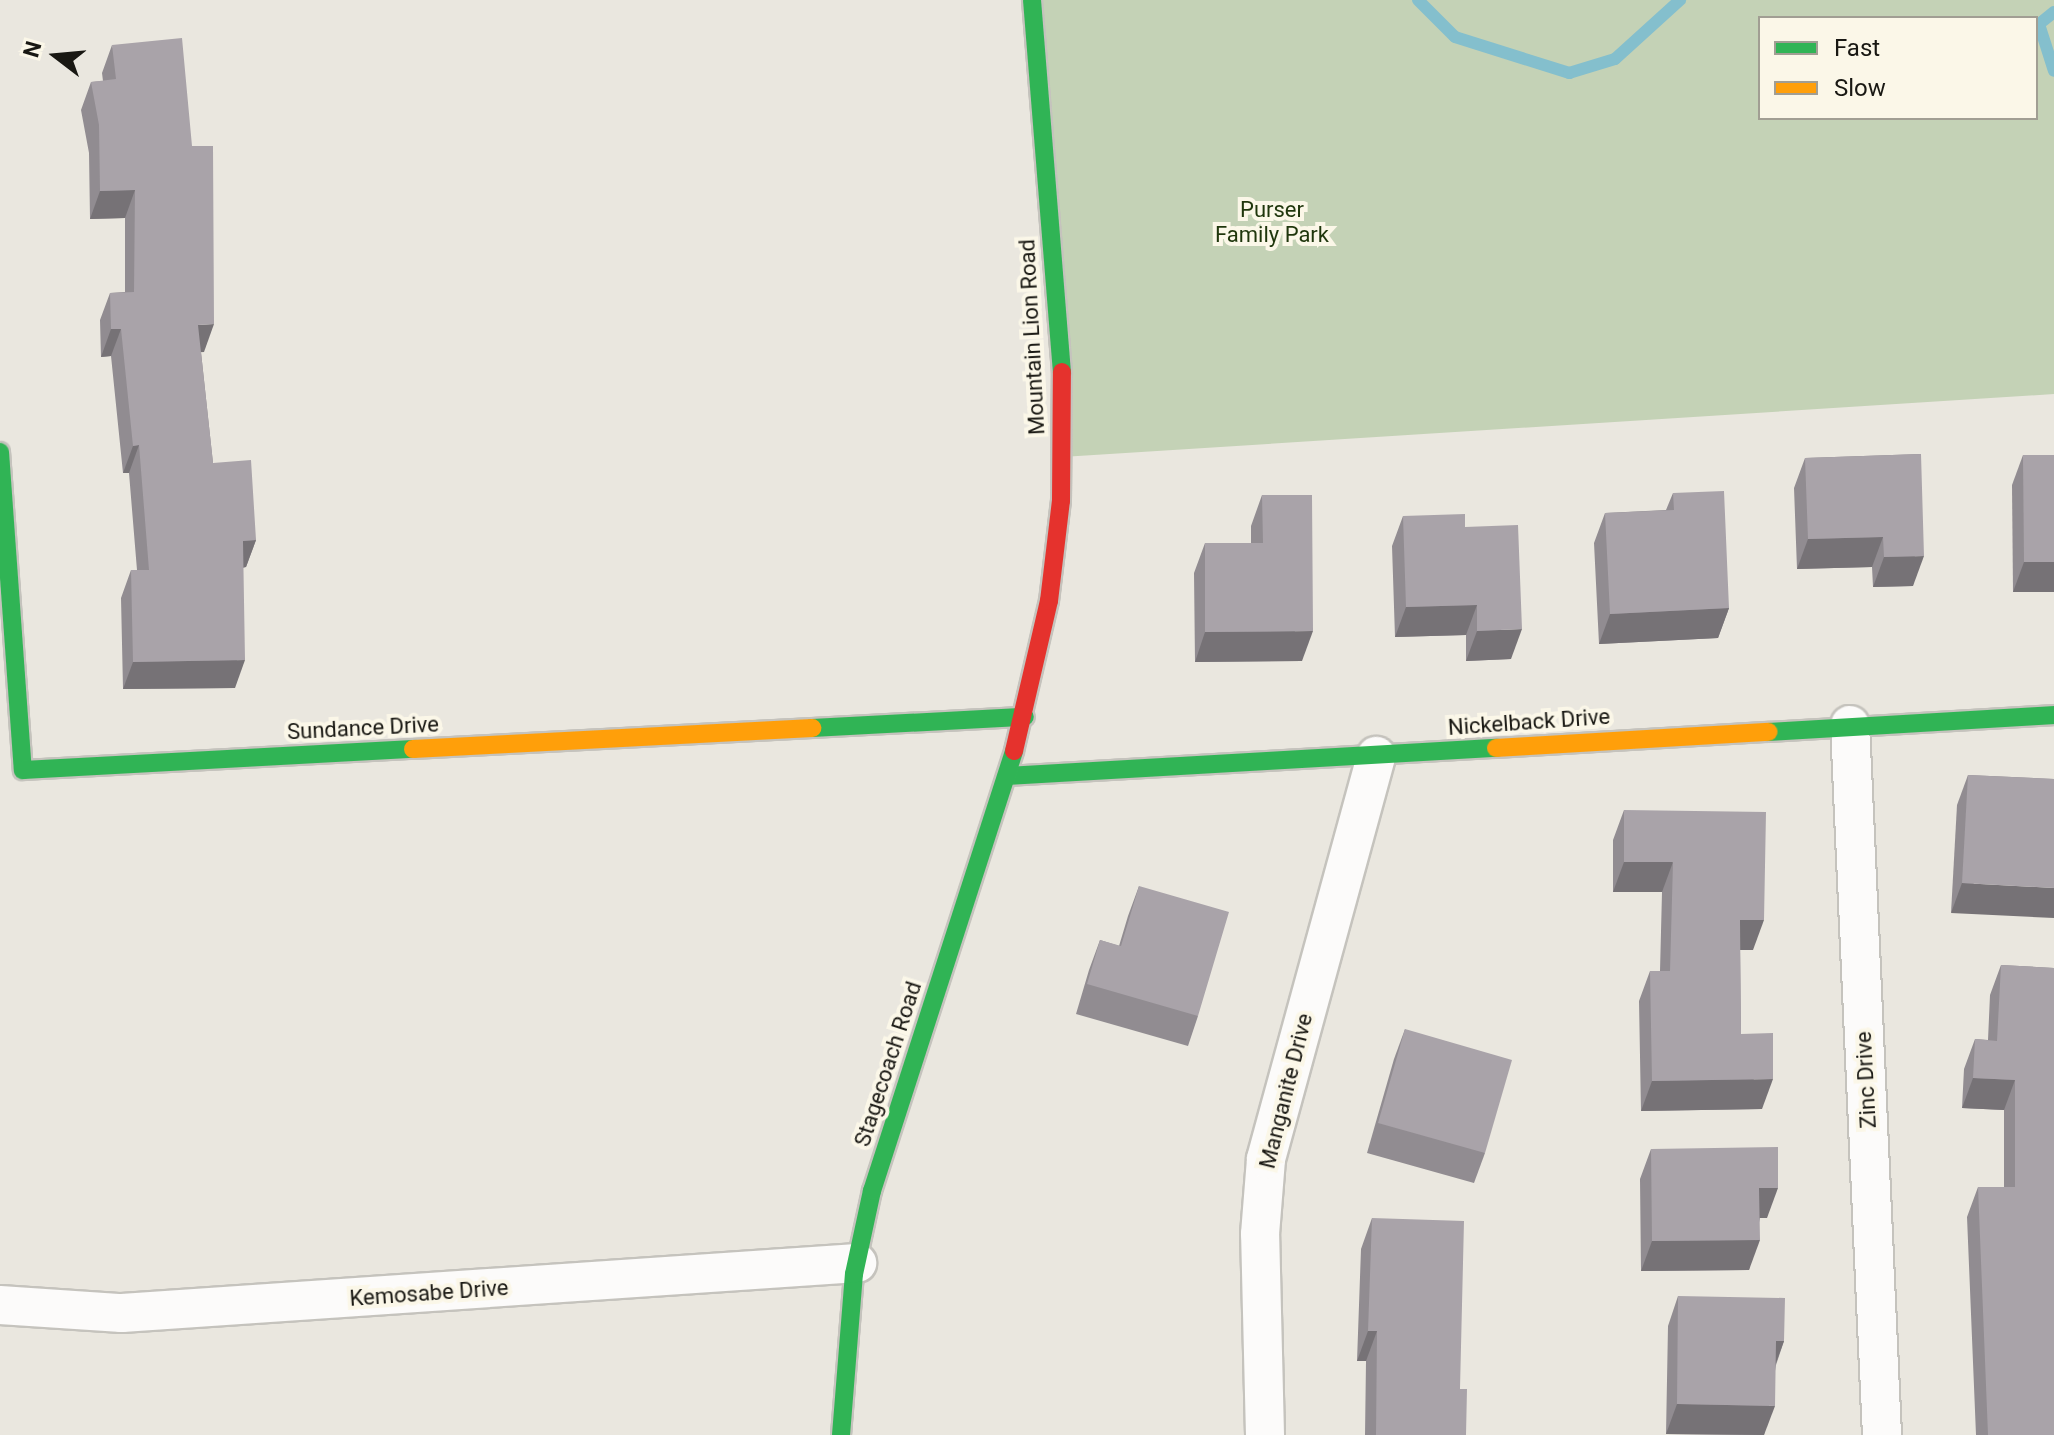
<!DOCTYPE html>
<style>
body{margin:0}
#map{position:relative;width:2054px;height:1435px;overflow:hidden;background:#eae7df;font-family:Roboto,sans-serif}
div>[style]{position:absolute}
.green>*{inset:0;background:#c4d2b6}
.stream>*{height:12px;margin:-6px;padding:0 6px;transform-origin:6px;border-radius:6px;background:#84bfcd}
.roads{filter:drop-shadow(2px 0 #c5c3bd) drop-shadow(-2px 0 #c5c3bd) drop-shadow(0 2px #c5c3bd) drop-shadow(0 -2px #c5c3bd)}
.street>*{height:38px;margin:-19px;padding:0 19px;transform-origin:19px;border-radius:19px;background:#fcfbfa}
.fast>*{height:18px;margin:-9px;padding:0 9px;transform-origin:9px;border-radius:9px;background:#30b455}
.slow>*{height:18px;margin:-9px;padding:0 9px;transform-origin:9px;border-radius:9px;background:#ff9f0a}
.jam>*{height:18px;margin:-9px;padding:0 9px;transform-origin:9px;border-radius:9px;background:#e5322d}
.wall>*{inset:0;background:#918c91}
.shaded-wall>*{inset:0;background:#767276}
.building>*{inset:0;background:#a9a3a9}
span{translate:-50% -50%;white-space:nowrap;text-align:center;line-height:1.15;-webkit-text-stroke:8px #fbf7e8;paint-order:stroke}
.park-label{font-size:22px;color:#1f360c}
.street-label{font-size:22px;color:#191813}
.legend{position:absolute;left:1758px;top:16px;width:280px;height:104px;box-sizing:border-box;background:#fbf7e8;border:2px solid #a19e93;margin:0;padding:10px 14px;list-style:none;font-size:24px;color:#191813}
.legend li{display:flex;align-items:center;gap:16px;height:40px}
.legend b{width:40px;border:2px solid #a19e93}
.north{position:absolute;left:16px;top:16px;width:80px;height:80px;-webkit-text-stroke:6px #fbf7e8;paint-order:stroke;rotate:286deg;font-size:22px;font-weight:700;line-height:32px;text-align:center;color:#191813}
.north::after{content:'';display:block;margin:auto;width:28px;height:36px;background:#191813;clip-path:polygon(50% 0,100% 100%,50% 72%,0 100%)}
</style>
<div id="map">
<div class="green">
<div style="clip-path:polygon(evenodd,1027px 0,2054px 0,2054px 394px,1062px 457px,1027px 0,1760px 18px,2036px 18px,2036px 118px,1760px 118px,1760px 18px)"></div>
</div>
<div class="stream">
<div style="left:1418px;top:0;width:52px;rotate:45deg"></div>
<div style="left:1455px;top:37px;width:120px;rotate:17.5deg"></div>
<div style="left:1569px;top:73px;width:48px;rotate:-16.9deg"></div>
<div style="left:1615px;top:59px;width:88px;rotate:-42.2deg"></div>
<div style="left:2054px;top:12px;width:19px;rotate:141deg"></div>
<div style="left:2039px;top:24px;width:49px;rotate:72.3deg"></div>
</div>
<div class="roads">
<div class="street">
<div style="left:1850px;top:725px;width:711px;rotate:87.42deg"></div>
<div style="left:0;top:1305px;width:122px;rotate:3.8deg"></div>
<div style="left:122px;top:1313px;width:737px;rotate:-3.89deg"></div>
<div style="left:1265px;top:1435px;width:201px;rotate:-91.4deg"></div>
<div style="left:1260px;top:1234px;width:75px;rotate:-85.4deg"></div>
<div style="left:1266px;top:1159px;width:418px;rotate:-74.7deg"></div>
</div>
<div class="fast">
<div style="left:1032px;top:0;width:373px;rotate:85.4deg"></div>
<div style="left:0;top:452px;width:319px;rotate:85.9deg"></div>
<div style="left:23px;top:770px;width:391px;rotate:-3.1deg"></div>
<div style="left:812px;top:728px;width:213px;rotate:-3deg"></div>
<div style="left:1769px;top:732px;width:286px;rotate:-3.4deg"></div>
<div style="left:1007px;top:776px;width:490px;rotate:-3.3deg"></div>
<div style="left:841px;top:1435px;width:162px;rotate:-85.4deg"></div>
<div style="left:854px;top:1274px;width:85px;rotate:-77.8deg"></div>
<div style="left:872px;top:1191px;width:462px;rotate:-72.1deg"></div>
</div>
<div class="slow">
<div style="left:1496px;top:748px;width:273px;rotate:-3.4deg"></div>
<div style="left:413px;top:749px;width:400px;rotate:-3deg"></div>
</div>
<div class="jam">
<div style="left:1014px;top:751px;width:154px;rotate:-76.9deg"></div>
<div style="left:1049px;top:601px;width:101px;rotate:-83.2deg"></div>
<div style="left:1061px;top:501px;width:129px;rotate:-89.6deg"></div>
</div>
</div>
<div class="wall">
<div style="clip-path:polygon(112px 45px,204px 352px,201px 352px,213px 463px,256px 540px,246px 567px,243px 568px,235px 688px,123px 689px,121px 598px,131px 570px,137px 570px,129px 473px,123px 473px,111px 356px,101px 357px,100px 320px,110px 293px,125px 292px,125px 218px,90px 219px,89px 153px,81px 110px,91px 82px,103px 81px,102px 73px)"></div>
<div style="clip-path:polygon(1921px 454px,1913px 586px,1873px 587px,1872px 567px,1797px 569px,1794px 488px,1805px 458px)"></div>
<div style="clip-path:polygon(2023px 455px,2054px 455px,2054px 592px,2013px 592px,2012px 485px)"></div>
<div style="clip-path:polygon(1673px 493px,1729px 608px,1718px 638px,1599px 644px,1594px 543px,1605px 513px,1666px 510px)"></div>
<div style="clip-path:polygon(1262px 495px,1302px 661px,1195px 662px,1194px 573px,1205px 543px,1251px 543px,1251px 526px)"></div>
<div style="clip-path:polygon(1403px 516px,1465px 527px,1511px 659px,1466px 661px,1466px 635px,1395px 637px,1392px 546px)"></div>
<div style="clip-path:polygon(1968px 775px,2054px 779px,1951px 913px,1957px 805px)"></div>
<div style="clip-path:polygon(1624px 810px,1753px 950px,1740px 950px,1741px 1034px,1762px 1109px,1641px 1111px,1639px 1001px,1650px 971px,1660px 971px,1662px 892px,1613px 892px,1613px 840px)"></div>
<div style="clip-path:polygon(1139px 886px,1198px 1016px,1188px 1046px,1076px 1014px,1089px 970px,1100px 940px,1119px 946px,1128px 916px)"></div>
<div style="clip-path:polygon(2001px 965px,2054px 968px,2054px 1435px,1976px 1435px,1967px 1217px,1978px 1187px,2004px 1187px,2004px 1110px,1962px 1108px,1964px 1069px,1975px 1039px,1988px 1040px,1990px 995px)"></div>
<div style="clip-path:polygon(1405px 1029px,1485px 1153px,1474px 1183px,1367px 1153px,1394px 1059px)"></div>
<div style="clip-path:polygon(1651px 1149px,1767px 1218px,1760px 1218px,1749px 1270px,1641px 1271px,1640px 1179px)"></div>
<div style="clip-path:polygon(1372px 1218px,1460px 1389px,1466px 1435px,1365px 1435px,1366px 1361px,1357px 1361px,1361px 1249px)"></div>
<div style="clip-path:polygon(1678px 1296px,1784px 1341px,1776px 1365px,1764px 1435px,1666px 1434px,1668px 1326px)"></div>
</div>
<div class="shaded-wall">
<div style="clip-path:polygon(135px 190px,125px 218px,90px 219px,100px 191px)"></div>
<div style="clip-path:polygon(214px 324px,204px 352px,188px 353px,198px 325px)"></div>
<div style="clip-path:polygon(111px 329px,121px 329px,111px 356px,101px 357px)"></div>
<div style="clip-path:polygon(139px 445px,129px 473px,123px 473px,133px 446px)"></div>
<div style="clip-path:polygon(1883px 537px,1872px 567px,1797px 569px,1808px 539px)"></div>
<div style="clip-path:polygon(256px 540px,246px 567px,233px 568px,243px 541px)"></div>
<div style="clip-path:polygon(1924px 556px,1913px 586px,1873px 587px,1884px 557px)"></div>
<div style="clip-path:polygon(2024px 562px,2054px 562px,2054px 592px,2013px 592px)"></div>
<div style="clip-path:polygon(1477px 605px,1466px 635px,1395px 637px,1406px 607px)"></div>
<div style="clip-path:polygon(1729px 608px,1718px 638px,1599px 644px,1610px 614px)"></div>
<div style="clip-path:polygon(1522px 629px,1511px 659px,1466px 661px,1477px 631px)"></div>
<div style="clip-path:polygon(1313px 631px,1302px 661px,1195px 662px,1205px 632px)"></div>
<div style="clip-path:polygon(245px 660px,235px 688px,123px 689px,133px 662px)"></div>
<div style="clip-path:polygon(1624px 862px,1673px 862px,1662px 892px,1613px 892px)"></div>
<div style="clip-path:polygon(1962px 883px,2054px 888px,2054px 918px,1951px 913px)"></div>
<div style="clip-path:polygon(1740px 920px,1764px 920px,1753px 950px,1729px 950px)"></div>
<div style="clip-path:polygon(1973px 1078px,2015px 1080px,2004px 1110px,1962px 1108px)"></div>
<div style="clip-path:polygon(1773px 1079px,1762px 1109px,1641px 1111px,1652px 1081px)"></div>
<div style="clip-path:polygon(1759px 1188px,1778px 1188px,1767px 1218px,1748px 1218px)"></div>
<div style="clip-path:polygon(1760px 1240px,1749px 1270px,1641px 1271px,1652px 1241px)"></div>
<div style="clip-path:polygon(1368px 1331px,1377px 1331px,1366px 1361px,1357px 1361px)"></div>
<div style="clip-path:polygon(1776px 1341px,1784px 1341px,1773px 1371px)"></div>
<div style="clip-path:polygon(1677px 1404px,1775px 1406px,1764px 1435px,1666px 1434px)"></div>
</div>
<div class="building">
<div style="clip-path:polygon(182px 38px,192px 146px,213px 146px,214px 324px,198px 325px,213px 463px,251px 460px,256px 540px,243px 541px,245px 660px,133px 662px,131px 570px,149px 570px,139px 445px,133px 446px,121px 329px,111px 329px,110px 293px,134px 292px,135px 190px,100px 191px,99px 125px,91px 82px,116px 79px,112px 45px)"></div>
<div style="clip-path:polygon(1921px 454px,1924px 556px,1884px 557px,1883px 537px,1808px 539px,1805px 458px)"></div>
<div style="clip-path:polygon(2023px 455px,2054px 455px,2054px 562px,2024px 562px)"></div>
<div style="clip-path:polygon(1724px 491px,1729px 608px,1610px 614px,1605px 513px,1674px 510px,1673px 493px)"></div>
<div style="clip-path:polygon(1262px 495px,1312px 495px,1313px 631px,1205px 632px,1205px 543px,1263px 543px)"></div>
<div style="clip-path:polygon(1465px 514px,1465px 527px,1518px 525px,1522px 629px,1477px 631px,1477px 605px,1406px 607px,1403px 516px)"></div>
<div style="clip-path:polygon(1968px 775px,2054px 779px,2054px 888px,1962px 883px)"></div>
<div style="clip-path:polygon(1624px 810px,1766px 812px,1764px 920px,1740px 920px,1741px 1034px,1773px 1033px,1773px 1079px,1652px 1081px,1650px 971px,1670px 971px,1673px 862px,1624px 862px)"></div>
<div style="clip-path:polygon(1139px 886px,1229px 912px,1198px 1016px,1087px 984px,1100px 940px,1121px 946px)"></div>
<div style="clip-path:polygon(2001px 965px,2054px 968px,2054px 1435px,1988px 1435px,1978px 1187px,2015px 1187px,2015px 1080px,1973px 1078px,1975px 1039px,1997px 1041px)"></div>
<div style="clip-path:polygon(1405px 1029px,1512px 1060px,1485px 1153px,1378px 1123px)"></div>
<div style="clip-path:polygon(1778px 1147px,1778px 1188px,1759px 1188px,1760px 1240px,1652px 1241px,1651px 1149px)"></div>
<div style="clip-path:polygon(1372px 1218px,1464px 1221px,1460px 1389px,1467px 1389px,1466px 1435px,1376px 1435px,1377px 1331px,1368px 1331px)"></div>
<div style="clip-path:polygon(1678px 1296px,1785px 1298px,1784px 1341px,1776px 1341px,1775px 1406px,1677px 1404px)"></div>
</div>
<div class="park-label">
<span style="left:1272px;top:222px">Purser<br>Family Park</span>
</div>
<div class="street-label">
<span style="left:1032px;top:337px;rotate:-93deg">Mountain Lion Road</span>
<span style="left:1529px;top:722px;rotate:-4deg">Nickelback Drive</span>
<span style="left:363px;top:728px;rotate:-3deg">Sundance Drive</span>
<span style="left:888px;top:1064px;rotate:-72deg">Stagecoach Road</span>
<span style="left:1866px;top:1080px;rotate:-93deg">Zinc Drive</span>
<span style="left:1286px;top:1091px;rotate:-76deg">Manganite Drive</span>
<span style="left:429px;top:1293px;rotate:-4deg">Kemosabe Drive</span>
</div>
<ul class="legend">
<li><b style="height:10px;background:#30b455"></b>Fast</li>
<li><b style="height:10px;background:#ff9f0a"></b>Slow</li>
</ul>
<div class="north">N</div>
</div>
